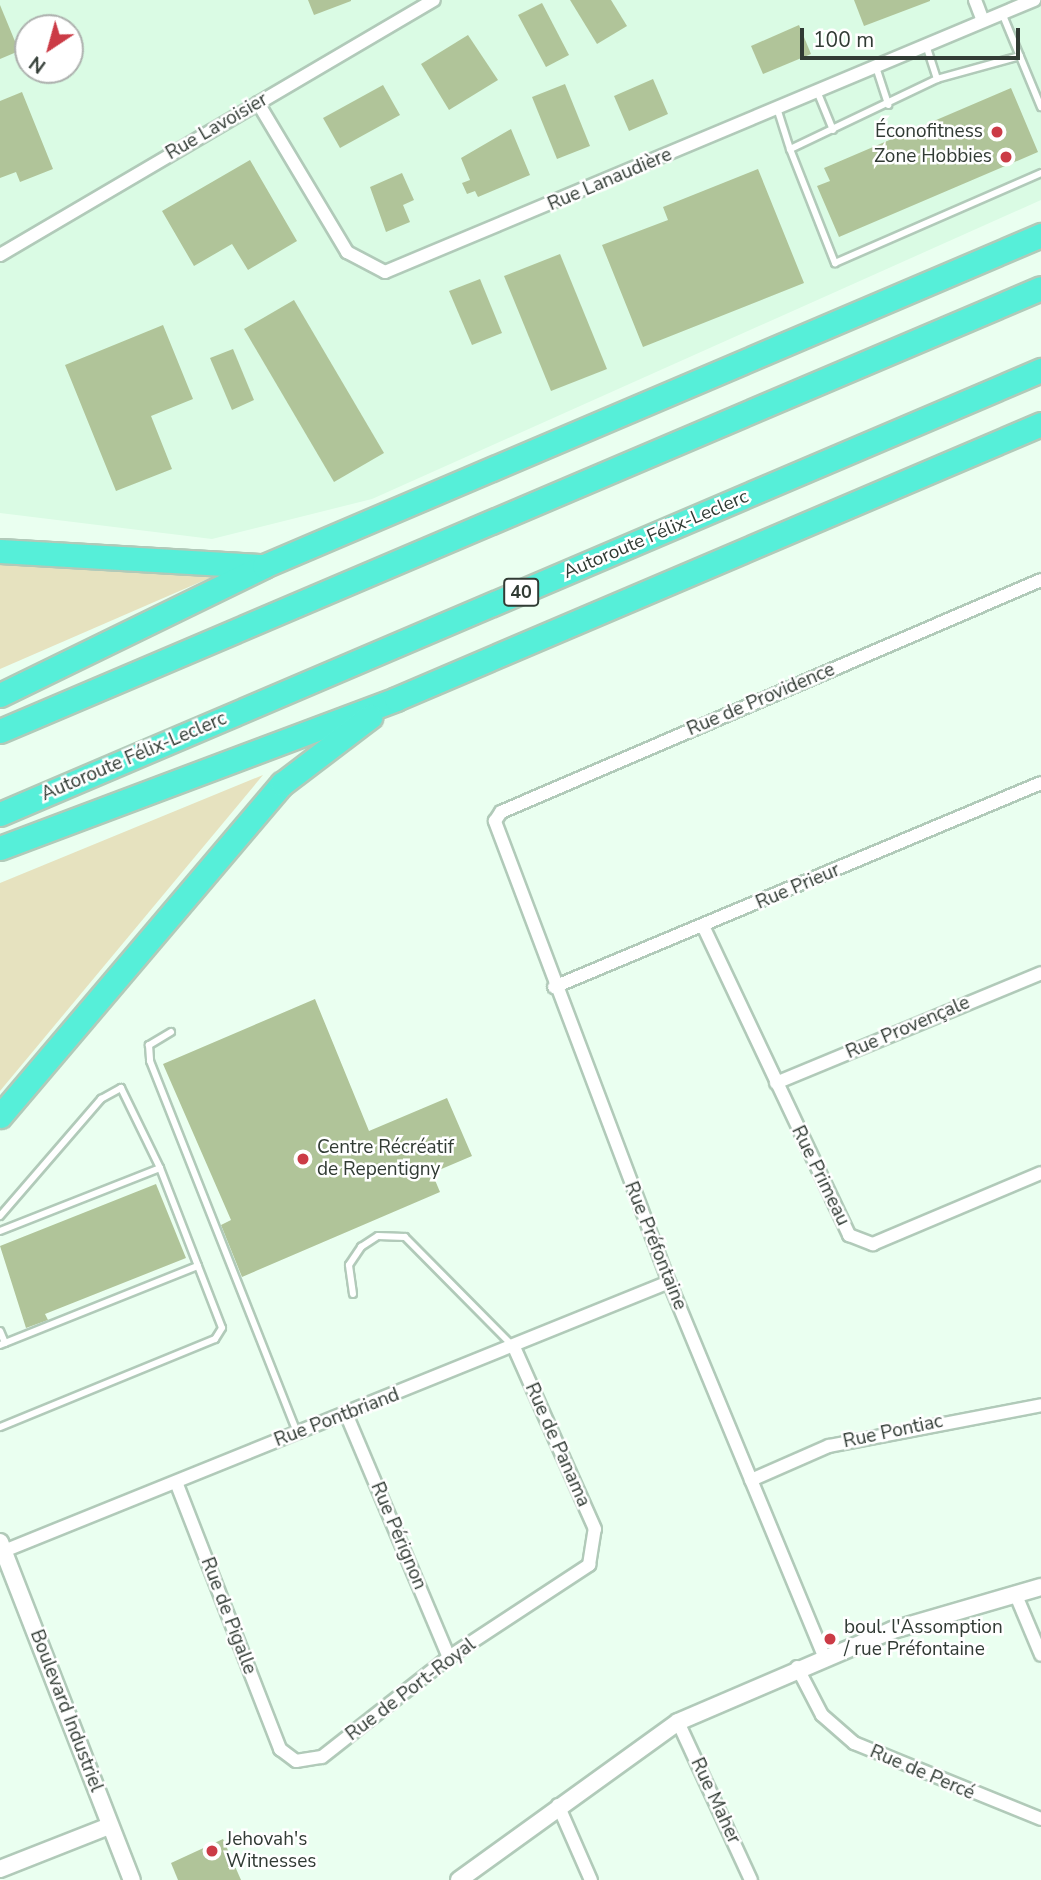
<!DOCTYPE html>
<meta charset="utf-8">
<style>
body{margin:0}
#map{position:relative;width:1041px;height:1880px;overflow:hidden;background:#eafff0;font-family:"Nunito Sans",sans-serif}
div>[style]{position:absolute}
.built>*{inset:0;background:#dafbe4}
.green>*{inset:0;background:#e6e2bf}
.building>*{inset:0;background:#b0c499}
.roads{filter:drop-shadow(2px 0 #b1cab9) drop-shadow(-2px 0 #b1cab9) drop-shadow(0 2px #b1cab9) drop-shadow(0 -2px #b1cab9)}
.service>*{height:6px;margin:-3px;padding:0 3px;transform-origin:3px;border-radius:3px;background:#fff}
.minor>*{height:12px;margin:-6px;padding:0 6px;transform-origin:6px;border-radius:6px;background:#fff}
.tertiary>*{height:16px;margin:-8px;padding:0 8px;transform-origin:8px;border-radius:8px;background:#fff}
.motorway>*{height:23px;margin:-11.5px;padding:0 11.5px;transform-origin:11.5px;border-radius:11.5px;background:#56efd9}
.dots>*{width:19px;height:19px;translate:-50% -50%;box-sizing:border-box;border:4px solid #fff;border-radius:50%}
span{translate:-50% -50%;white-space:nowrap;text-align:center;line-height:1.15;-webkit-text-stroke:5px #fff;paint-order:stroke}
.shield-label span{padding:2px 5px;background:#fff;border:2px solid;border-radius:5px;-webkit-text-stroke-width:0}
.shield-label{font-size:18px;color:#313b34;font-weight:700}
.street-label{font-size:19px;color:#313b34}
.poi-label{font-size:19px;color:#313b34}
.right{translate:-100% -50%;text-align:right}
.left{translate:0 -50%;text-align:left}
.north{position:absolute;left:14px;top:14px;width:70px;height:70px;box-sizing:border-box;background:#fff;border:2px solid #adb1ae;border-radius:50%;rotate:216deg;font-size:19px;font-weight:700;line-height:28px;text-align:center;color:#313b34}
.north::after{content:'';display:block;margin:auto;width:24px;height:32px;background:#cb3b46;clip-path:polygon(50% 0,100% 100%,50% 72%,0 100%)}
.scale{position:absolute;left:800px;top:28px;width:220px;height:32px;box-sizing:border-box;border:4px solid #313b34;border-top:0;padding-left:9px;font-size:21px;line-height:24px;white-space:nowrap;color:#313b34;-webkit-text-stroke:5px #fff;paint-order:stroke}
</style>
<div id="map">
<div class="built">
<div style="clip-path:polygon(evenodd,0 0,1041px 0,1041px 200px,372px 499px,212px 539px,0 513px,0 0,28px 28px,70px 28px,70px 70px,28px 70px,28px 28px)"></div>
</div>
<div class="green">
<div style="clip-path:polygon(0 560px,221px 573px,0 669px)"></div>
<div style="clip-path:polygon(263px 775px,0 1091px,0 883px)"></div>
</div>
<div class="building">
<div style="clip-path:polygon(308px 0,351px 0,351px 1px,314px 15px)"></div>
<div style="clip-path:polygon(570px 0,611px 0,627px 26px,597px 44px)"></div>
<div style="clip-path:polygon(854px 0,930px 0,930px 1px,864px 26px)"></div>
<div style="clip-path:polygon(542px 3px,569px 55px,546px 67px,518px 15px)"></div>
<div style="clip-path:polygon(0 5px,19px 51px,0 59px)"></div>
<div style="clip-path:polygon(799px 25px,811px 54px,763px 74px,751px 46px)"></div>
<div style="clip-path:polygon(468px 35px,498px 80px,449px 110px,421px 64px)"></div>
<div style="clip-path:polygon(653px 79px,668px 114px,629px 131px,614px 96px)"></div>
<div style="clip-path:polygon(565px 84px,590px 146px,557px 159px,532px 97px)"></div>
<div style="clip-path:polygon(383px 85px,400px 115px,340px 148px,323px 118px)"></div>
<div style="clip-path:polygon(1011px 88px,1038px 152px,839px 237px,817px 186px,830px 181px,824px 168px)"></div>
<div style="clip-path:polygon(22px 92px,53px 169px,20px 182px,16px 172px,0 178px,0 101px)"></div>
<div style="clip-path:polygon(511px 129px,530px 175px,478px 197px,475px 191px,467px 194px,462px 183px,470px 180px,461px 158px)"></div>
<div style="clip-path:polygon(250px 160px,297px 241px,248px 270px,232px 244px,194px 266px,162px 211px)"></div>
<div style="clip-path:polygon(758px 169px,804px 283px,643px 347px,602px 245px,668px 220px,663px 207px)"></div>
<div style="clip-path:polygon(402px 173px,414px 200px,403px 205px,410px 222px,386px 232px,370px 187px)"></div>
<div style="clip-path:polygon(560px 254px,607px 369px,551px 391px,504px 276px)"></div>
<div style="clip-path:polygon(480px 279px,502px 333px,472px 345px,449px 291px)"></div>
<div style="clip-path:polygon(294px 300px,384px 453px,334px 482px,244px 329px)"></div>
<div style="clip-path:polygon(163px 325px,193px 399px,151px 416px,172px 469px,116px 491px,65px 365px)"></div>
<div style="clip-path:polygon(233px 349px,254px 400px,232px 410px,210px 358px)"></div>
<div style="clip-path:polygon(315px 999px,369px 1131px,447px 1098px,472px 1156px,432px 1173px,440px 1192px,242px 1277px,221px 1225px,231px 1220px,163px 1064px)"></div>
<div style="clip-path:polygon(156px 1184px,186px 1258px,45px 1314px,48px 1320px,26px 1328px,0 1246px)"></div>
<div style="clip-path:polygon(223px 1839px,241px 1880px,178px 1880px,171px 1863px)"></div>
</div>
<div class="roads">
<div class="service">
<div style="left:1002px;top:13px;width:102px;rotate:67.5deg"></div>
<div style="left:926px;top:45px;width:36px;rotate:72deg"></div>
<div style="left:1020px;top:56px;width:86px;rotate:164.5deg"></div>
<div style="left:937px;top:79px;width:163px;rotate:154.5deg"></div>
<div style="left:790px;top:149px;width:123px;rotate:68.5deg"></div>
<div style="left:835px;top:263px;width:225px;rotate:-23.6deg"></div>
<div style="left:876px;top:67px;width:40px;rotate:72deg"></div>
<div style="left:817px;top:91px;width:42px;rotate:67.7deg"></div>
<div style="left:777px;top:108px;width:43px;rotate:72.4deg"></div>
<div style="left:171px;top:1032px;width:26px;rotate:149deg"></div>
<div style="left:149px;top:1045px;width:16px;rotate:86deg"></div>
<div style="left:150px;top:1061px;width:399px;rotate:68.4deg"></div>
<div style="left:0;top:1216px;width:155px;rotate:-49.2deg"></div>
<div style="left:101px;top:1099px;width:23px;rotate:-29deg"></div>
<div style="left:121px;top:1088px;width:89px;rotate:64deg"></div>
<div style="left:0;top:1231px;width:172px;rotate:-21.5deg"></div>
<div style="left:160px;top:1168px;width:105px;rotate:68.8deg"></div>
<div style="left:353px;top:1294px;width:29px;rotate:-98deg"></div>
<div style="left:349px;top:1265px;width:22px;rotate:-56deg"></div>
<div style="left:361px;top:1247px;width:20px;rotate:-33deg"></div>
<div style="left:378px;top:1236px;width:27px;rotate:2deg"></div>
<div style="left:405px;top:1237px;width:153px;rotate:45.3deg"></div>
<div style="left:0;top:1331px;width:13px;rotate:67deg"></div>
<div style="left:0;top:1345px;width:213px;rotate:-21.8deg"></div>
<div style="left:198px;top:1266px;width:66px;rotate:68.8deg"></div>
<div style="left:222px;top:1328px;width:13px;rotate:122deg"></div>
<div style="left:215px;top:1339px;width:232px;rotate:157.7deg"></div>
</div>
<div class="minor">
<div style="left:975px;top:0;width:22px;rotate:69deg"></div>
<div style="left:258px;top:103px;width:174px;rotate:59.1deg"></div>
<div style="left:347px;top:252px;width:43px;rotate:27.8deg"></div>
<div style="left:385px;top:272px;width:704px;rotate:-22.74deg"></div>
<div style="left:0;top:255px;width:503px;rotate:-30.44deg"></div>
<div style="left:704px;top:928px;width:340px;rotate:64.7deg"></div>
<div style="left:849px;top:1235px;width:26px;rotate:21deg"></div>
<div style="left:873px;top:1244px;width:182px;rotate:-22.9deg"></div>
<div style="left:554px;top:987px;width:528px;rotate:-22.73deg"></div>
<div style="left:776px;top:1083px;width:287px;rotate:-22.5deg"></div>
<div style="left:347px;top:1416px;width:262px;rotate:67.1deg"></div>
<div style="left:751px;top:1480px;width:85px;rotate:-23.6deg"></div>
<div style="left:829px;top:1446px;width:216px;rotate:-10.9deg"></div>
<div style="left:176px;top:1482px;width:287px;rotate:68.7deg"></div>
<div style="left:280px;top:1749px;width:20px;rotate:37deg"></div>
<div style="left:296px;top:1761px;width:26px;rotate:-9deg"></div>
<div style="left:322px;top:1757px;width:162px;rotate:-38.2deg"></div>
<div style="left:449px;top:1657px;width:168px;rotate:-33.3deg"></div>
<div style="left:589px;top:1565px;width:36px;rotate:-81deg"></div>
<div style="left:595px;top:1529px;width:199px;rotate:-114deg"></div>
<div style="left:4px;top:1551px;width:717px;rotate:-22.02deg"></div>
<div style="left:1015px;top:1593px;width:67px;rotate:67.2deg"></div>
<div style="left:824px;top:1656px;width:405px;rotate:-112.5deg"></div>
<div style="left:669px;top:1282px;width:493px;rotate:-110.7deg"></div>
<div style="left:495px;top:821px;width:11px;rotate:-56deg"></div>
<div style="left:501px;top:812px;width:588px;rotate:-23.25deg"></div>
<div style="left:797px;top:1667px;width:54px;rotate:62.5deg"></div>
<div style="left:822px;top:1715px;width:43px;rotate:41.2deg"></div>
<div style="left:854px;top:1743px;width:202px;rotate:22.1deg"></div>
<div style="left:678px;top:1722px;width:174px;rotate:65.2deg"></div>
<div style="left:558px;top:1805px;width:82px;rotate:66.3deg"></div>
</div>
<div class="tertiary">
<div style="left:0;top:1542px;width:363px;rotate:68.7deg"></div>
<div style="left:0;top:1869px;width:117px;rotate:-21.5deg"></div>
<div style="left:459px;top:1880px;width:270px;rotate:-35.8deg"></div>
<div style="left:678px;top:1722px;width:234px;rotate:-23.2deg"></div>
<div style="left:893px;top:1630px;width:154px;rotate:-16.2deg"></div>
</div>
<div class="motorway">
<div style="left:0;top:551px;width:264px;rotate:3.3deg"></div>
<div style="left:0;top:695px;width:294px;rotate:-26deg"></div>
<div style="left:264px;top:566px;width:845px;rotate:-23.07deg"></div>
<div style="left:0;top:731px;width:1131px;rotate:-23.05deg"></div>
<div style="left:0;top:814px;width:1132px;rotate:-23.1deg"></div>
<div style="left:0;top:848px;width:423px;rotate:-20.6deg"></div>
<div style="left:396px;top:699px;width:701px;rotate:-23.09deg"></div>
<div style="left:0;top:1116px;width:436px;rotate:-49.7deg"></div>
<div style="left:282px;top:784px;width:111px;rotate:-37.3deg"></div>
</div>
</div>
<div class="dots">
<div style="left:997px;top:132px;background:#cb3b46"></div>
<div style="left:1006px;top:157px;background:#cb3b46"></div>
<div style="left:303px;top:1159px;background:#cb3b46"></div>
<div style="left:830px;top:1639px;background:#cb3b46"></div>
<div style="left:212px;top:1851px;background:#cb3b46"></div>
</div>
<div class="shield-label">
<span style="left:521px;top:592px">40</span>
</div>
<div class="street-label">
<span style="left:217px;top:127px;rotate:-30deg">Rue Lavoisier</span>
<span style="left:610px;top:180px;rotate:-23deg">Rue Lanaudière</span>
<span style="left:656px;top:535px;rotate:-23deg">Autoroute Félix-Leclerc</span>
<span style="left:761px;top:700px;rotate:-23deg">Rue de Providence</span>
<span style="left:134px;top:757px;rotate:-23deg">Autoroute Félix-Leclerc</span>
<span style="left:798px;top:887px;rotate:-23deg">Rue Prieur</span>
<span style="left:908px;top:1028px;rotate:-23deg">Rue Provençale</span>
<span style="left:820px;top:1176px;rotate:64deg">Rue Primeau</span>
<span style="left:655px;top:1246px;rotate:68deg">Rue Préfontaine</span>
<span style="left:337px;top:1418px;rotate:-21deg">Rue Pontbriand</span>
<span style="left:893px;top:1432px;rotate:-12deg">Rue Pontiac</span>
<span style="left:557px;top:1445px;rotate:66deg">Rue de Panama</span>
<span style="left:398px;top:1536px;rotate:67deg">Rue Pérignon</span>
<span style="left:228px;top:1616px;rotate:69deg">Rue de Pigalle</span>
<span style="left:411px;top:1690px;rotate:-37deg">Rue de Port-Royal</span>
<span style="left:66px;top:1711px;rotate:69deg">Boulevard Industriel</span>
<span style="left:922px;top:1773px;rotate:23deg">Rue de Percé</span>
<span style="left:715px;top:1801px;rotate:65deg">Rue Maher</span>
</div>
<div class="poi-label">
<span class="right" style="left:983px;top:132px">Éconofitness</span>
<span class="right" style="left:992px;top:157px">Zone Hobbies</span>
<span class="left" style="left:317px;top:1159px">Centre Récréatif<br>de Repentigny</span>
<span class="left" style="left:844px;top:1639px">boul. l'Assomption<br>/ rue Préfontaine</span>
<span class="left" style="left:226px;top:1851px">Jehovah's<br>Witnesses</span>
</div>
<div class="north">N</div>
<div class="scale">100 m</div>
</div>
